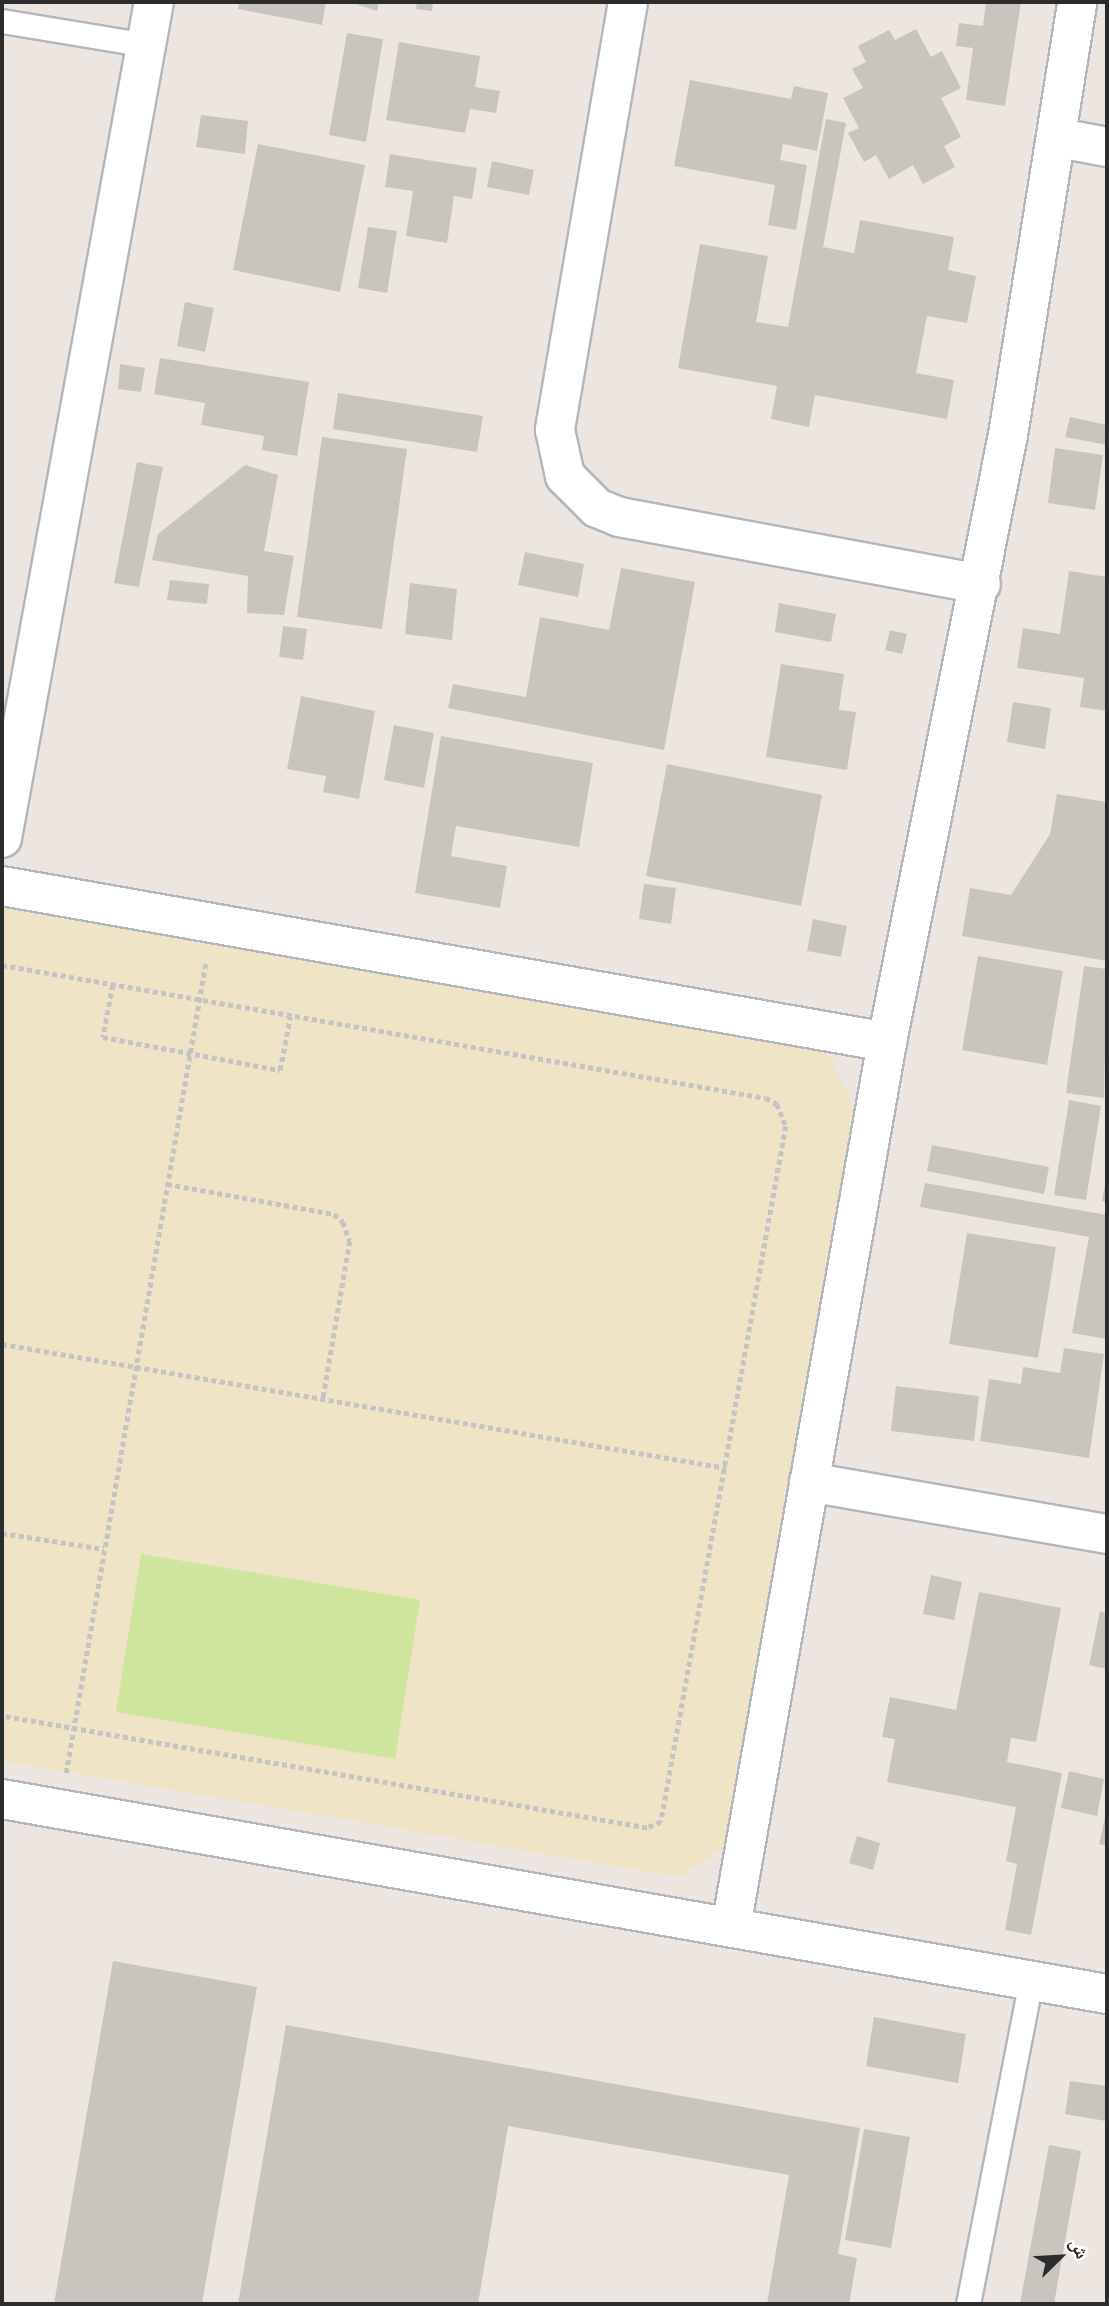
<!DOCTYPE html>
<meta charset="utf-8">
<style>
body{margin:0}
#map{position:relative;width:1109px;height:2306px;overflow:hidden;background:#ede6e0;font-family:"Fira Sans","Noto Naskh Arabic",sans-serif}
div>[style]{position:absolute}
.sand>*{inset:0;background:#efe4c6}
.pitch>*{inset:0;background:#cfe59d}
.building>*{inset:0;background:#c9c4be}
.path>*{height:4.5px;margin-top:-2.25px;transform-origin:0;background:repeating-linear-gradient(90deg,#c4c4c4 0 5px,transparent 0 8.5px)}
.roads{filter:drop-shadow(2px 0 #b3b6be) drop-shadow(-2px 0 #b3b6be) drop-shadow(0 2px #b3b6be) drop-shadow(0 -2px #b3b6be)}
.service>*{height:23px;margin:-11.5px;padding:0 11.5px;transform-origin:11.5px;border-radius:11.5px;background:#fff}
.minor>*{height:38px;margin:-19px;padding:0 19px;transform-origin:19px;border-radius:19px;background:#fff}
span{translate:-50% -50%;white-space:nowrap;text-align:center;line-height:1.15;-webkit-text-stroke:6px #fff;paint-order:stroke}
.frame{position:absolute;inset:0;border:4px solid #2c2c2c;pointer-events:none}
.north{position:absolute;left:1025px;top:2222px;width:70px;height:70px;-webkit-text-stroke:5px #fff;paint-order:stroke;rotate:66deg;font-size:19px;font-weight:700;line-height:28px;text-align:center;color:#2c2c2c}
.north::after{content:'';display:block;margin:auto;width:24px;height:32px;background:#2c2c2c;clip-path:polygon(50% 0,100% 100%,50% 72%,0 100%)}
</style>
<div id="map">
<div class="sand">
<div style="clip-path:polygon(2px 908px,826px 1051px,854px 1108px,730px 1844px,680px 1877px,2px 1761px)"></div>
</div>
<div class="pitch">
<div style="clip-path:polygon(141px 1554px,420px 1600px,395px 1759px,116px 1712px)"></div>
</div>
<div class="building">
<div style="clip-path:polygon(239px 2px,326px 2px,322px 25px,238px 9px)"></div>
<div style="clip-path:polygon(350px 2px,379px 2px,377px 11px)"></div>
<div style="clip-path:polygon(417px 2px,433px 2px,432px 11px,416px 9px)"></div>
<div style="clip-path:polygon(986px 2px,1021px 2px,1005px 106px,966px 100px,973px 48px,956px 46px,959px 23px,983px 26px)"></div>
<div style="clip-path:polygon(916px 29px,931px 57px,942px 51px,961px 88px,941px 98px,961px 137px,944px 146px,955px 167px,923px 184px,913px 165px,889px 179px,876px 155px,864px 162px,848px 133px,859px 128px,843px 98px,863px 88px,852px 69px,866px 62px,858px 46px,889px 30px,895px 40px)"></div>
<div style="clip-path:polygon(347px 33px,383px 39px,366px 142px,329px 135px)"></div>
<div style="clip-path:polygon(399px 42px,480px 56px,475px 87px,500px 91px,496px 113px,470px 109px,465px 133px,386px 120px)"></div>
<div style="clip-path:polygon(690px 80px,791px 99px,794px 86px,828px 93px,817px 151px,783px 144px,780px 160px,807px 165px,796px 230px,768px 225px,775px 185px,674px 166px)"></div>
<div style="clip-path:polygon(201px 115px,248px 121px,245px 154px,196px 147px)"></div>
<div style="clip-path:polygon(826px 119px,846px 123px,823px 247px,854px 253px,860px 220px,954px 237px,948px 270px,976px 276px,967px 323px,927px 316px,916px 373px,954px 380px,947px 419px,815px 395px,809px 427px,771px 419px,777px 386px,678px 368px,700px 244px,768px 256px,756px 322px,788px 327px)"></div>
<div style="clip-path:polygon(258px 144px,365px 165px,340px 292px,233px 270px)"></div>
<div style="clip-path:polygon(390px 154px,477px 168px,472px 199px,454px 196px,447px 243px,406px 236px,413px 191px,385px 187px)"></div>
<div style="clip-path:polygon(492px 161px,534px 170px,529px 195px,487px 187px)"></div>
<div style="clip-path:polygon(368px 227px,397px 231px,387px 293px,358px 288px)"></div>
<div style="clip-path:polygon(185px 302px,214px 308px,205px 352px,177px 346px)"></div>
<div style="clip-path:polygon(160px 358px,309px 382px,297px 456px,262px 450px,264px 436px,201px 425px,205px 403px,154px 394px)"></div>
<div style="clip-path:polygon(120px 364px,145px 368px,141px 392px,118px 389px)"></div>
<div style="clip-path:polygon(338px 393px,483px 416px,477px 452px,333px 429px)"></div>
<div style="clip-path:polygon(1070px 417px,1107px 425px,1107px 445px,1065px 437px)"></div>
<div style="clip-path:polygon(322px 437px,407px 449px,382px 629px,297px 617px)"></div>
<div style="clip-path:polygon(1055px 448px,1103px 455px,1095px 510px,1048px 503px)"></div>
<div style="clip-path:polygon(137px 462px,163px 467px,139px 587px,114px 583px)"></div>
<div style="clip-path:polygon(245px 465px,278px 475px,264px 551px,294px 556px,284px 615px,247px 613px,248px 576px,152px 560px,158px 534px)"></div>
<div style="clip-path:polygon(525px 552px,584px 564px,578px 597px,518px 585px)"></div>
<div style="clip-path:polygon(621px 568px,695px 582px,664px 750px,448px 708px,453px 684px,526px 697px,540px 617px,609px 630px)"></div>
<div style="clip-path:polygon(1069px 571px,1107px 577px,1107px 711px,1080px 707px,1084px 678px,1017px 668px,1023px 628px,1060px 634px)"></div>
<div style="clip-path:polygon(170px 580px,209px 584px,207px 604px,167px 600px)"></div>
<div style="clip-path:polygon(410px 583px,457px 589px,452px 640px,405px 634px)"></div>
<div style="clip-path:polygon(779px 603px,836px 614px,831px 642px,775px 632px)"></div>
<div style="clip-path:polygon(283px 626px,307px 629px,303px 660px,279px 657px)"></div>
<div style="clip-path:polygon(890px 630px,907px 634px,902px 654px,885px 650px)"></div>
<div style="clip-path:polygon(781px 664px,844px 674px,839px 710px,856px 712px,847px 770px,766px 757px)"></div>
<div style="clip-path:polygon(301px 696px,375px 711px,359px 799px,323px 792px,326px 776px,287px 769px)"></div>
<div style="clip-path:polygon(1013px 702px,1051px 708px,1045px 749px,1007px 742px)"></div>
<div style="clip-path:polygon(394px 725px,434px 733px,424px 788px,384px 780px)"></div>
<div style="clip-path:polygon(441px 736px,593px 763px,579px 847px,456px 826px,451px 856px,507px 866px,500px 908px,415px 893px)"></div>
<div style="clip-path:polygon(667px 764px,822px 795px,801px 906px,646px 876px)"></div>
<div style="clip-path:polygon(1057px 794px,1107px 802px,1107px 961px,962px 936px,970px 888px,1011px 895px,1050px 834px)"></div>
<div style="clip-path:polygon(644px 884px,676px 888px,671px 924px,639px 919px)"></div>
<div style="clip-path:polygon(813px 919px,847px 926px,841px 957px,807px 951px)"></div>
<div style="clip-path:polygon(978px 956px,1063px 971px,1047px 1065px,962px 1050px)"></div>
<div style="clip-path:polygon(1084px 966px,1107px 969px,1104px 1098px,1066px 1093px)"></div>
<div style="clip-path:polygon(1069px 1100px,1101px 1106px,1086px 1200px,1054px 1195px)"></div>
<div style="clip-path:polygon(932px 1145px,1049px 1167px,1044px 1194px,927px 1171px)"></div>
<div style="clip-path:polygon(1106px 1178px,1107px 1178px,1107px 1202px,1102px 1201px)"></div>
<div style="clip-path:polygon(925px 1183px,1107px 1215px,1107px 1339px,1072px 1333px,1089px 1237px,920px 1207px)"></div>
<div style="clip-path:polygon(967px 1233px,1056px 1247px,1038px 1358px,949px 1344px)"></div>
<div style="clip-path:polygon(1064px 1348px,1104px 1354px,1089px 1458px,980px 1441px,989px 1379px,1021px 1384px,1023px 1367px,1060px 1373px)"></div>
<div style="clip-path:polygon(896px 1386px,979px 1396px,974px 1441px,891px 1431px)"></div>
<div style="clip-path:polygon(931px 1575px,962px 1582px,954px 1620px,923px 1614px)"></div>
<div style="clip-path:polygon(979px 1592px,1061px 1608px,1036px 1742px,1011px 1738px,1007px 1762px,1062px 1773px,1031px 1935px,1005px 1930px,1017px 1864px,1006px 1861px,1016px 1807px,887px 1782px,895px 1739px,882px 1737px,890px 1697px,956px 1710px)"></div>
<div style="clip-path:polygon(1100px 1611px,1107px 1613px,1107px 1669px,1089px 1665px)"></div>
<div style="clip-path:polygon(1069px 1771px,1104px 1779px,1097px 1816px,1061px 1808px)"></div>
<div style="clip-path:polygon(1106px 1812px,1107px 1812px,1107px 1846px,1099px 1844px)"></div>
<div style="clip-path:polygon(857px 1836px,880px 1843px,873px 1870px,849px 1863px)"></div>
<div style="clip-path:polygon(113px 1961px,257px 1987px,202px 2304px,54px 2304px)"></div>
<div style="clip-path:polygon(874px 2017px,966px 2034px,958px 2083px,866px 2066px)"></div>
<div style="clip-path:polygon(286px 2025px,860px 2128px,838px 2254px,857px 2258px,849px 2304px,767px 2304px,789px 2175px,508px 2126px,478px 2304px,238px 2304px)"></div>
<div style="clip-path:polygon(1070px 2081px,1107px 2086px,1106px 2121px,1065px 2114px)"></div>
<div style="clip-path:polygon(864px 2129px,910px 2137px,891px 2248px,845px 2240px)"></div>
<div style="clip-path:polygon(1049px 2145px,1081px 2151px,1054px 2304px,1020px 2304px)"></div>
</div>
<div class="path">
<div style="left:2px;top:965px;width:775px;rotate:9.88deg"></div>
<div style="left:766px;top:1098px;width:13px;rotate:29deg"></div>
<div style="left:777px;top:1104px;width:24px;rotate:68deg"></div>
<div style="left:786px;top:1126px;width:707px;rotate:100.18deg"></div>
<div style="left:661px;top:1822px;width:15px;rotate:157deg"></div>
<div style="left:647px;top:1828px;width:655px;rotate:-170.15deg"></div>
<div style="left:113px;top:985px;width:53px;rotate:100.9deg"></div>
<div style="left:103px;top:1037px;width:180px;rotate:10.6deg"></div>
<div style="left:280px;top:1070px;width:54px;rotate:-79.3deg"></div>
<div style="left:167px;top:1184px;width:170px;rotate:10.2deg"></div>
<div style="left:334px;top:1214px;width:12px;rotate:42deg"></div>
<div style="left:343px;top:1222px;width:20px;rotate:70deg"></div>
<div style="left:350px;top:1241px;width:160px;rotate:99.7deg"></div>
<div style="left:2px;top:1344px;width:735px;rotate:9.72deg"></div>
<div style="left:2px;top:1533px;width:103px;rotate:8.9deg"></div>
<div style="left:66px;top:1773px;width:824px;rotate:-80.22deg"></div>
</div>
<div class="roads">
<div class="service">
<div style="left:2px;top:21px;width:147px;rotate:9.4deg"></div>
<div style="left:968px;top:2304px;width:330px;rotate:-79deg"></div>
</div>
<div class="minor">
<div style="left:628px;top:2px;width:434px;rotate:99.7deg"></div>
<div style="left:555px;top:430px;width:47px;rotate:77.7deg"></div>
<div style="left:565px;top:476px;width:45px;rotate:45deg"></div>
<div style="left:597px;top:508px;width:24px;rotate:22deg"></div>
<div style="left:619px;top:517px;width:368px;rotate:10.5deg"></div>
<div style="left:1059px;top:138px;width:49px;rotate:10.6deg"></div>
<div style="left:2px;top:838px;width:850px;rotate:-79.7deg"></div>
<div style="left:2px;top:886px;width:899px;rotate:10deg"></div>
<div style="left:809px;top:1482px;width:303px;rotate:9.9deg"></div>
<div style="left:2px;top:1799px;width:1122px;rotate:10.01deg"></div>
<div style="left:731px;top:1927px;width:899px;rotate:-80deg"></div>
<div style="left:887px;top:1042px;width:619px;rotate:-78.73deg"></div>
<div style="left:1008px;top:435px;width:438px;rotate:-80.9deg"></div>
</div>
</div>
<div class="frame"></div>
<div class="north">ش</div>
</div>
